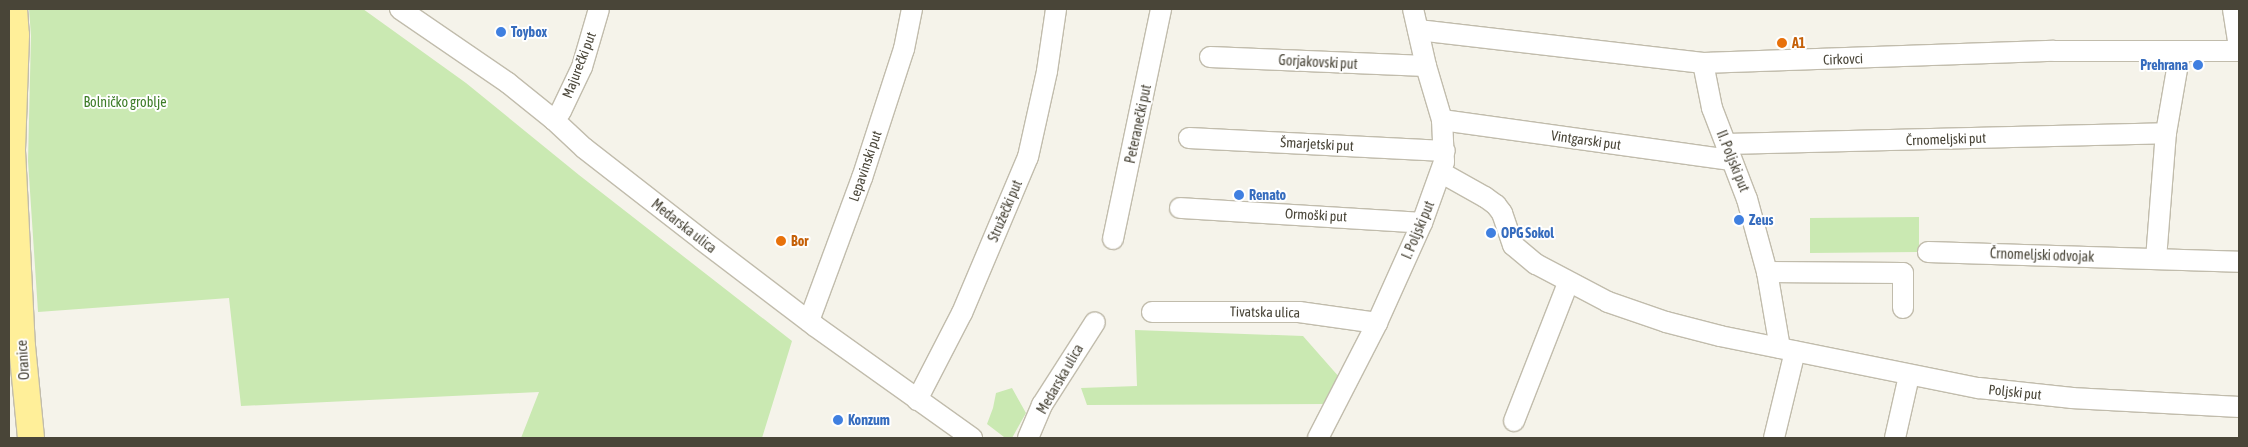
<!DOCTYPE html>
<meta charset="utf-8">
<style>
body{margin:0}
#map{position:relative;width:2248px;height:447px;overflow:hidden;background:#f5f3ea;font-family:"Asap Condensed",sans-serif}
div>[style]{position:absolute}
.green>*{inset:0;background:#cae9b2}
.roads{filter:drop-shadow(1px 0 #c1bcac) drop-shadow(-1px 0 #c1bcac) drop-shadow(0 1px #c1bcac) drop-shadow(0 -1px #c1bcac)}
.minor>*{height:20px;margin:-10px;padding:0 10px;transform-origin:10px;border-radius:10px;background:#fff}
.major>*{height:26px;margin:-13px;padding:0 13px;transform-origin:13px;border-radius:13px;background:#ffef99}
.dots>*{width:14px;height:14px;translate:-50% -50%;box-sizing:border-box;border:2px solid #fff;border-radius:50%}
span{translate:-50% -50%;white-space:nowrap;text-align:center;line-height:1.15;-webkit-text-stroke:4px #fff;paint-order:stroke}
.shop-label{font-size:14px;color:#366cbe;font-weight:700}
.left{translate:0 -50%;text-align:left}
.right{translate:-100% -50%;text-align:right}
.food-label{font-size:14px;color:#c56008;font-weight:700}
.street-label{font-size:14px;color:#494538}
.park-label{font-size:14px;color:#3e7d29}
.frame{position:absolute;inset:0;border:10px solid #494538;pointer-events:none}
</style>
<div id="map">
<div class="green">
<div style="clip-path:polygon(29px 9px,363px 9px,466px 83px,579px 175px,792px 341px,762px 438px,521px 438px,539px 392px,241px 406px,229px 298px,38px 312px,28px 161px,31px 36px)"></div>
<div style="clip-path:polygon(1919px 217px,1919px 252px,1810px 253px,1810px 218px)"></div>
<div style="clip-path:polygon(1135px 330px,1303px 336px,1340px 378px,1327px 404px,1087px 405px,1081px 388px,1137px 386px)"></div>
<div style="clip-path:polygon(1012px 388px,1026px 413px,1012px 438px,1004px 437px,987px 424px,993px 408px,996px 393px)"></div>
</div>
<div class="roads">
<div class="minor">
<div style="left:400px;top:9px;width:131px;rotate:34.4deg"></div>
<div style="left:508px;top:83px;width:59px;rotate:38.8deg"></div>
<div style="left:554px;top:120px;width:41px;rotate:43deg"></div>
<div style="left:584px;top:148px;width:150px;rotate:37.9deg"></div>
<div style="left:702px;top:240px;width:142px;rotate:37.3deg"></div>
<div style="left:815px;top:326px;width:193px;rotate:35.5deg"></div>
<div style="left:2233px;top:9px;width:39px;rotate:81deg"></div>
<div style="left:1418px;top:30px;width:287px;rotate:6.6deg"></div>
<div style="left:1703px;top:63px;width:351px;rotate:-2deg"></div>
<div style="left:2054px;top:51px;width:185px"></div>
<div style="left:1210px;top:57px;width:216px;rotate:2.4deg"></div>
<div style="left:1703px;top:63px;width:46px;rotate:78.7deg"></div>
<div style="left:1712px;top:108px;width:97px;rotate:69deg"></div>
<div style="left:1747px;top:199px;width:76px;rotate:74.7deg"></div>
<div style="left:1767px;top:272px;width:77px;rotate:80.3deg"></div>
<div style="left:554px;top:120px;width:11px;rotate:-52deg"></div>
<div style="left:561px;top:111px;width:49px;rotate:-64.5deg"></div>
<div style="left:582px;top:67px;width:60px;rotate:-73.7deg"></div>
<div style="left:1442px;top:120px;width:292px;rotate:7.9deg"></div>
<div style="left:1189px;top:138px;width:256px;rotate:2.9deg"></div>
<div style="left:1726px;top:144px;width:440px;rotate:-1.4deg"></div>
<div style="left:1442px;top:173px;width:49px;rotate:29.2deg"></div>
<div style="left:1485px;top:197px;width:14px;rotate:36deg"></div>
<div style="left:1496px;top:205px;width:10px;rotate:53deg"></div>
<div style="left:1502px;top:213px;width:34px;rotate:71deg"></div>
<div style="left:1513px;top:245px;width:30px;rotate:40deg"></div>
<div style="left:1536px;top:264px;width:81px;rotate:27.8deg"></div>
<div style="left:1608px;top:302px;width:61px;rotate:19deg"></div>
<div style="left:1666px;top:322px;width:56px;rotate:14.5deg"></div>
<div style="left:1720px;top:336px;width:264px;rotate:11.4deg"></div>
<div style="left:1979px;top:388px;width:94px;rotate:6.1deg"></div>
<div style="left:2072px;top:398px;width:167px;rotate:3.1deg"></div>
<div style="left:1180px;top:208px;width:242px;rotate:3.5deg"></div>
<div style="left:1113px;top:239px;width:235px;rotate:-78.2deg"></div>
<div style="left:1928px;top:252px;width:311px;rotate:1.8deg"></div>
<div style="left:2156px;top:259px;width:126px;rotate:-85.5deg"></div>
<div style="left:2166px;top:133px;width:82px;rotate:-80.2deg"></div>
<div style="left:1767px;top:272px;width:136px;rotate:0.4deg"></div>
<div style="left:1903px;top:273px;width:35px;rotate:90deg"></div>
<div style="left:1152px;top:312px;width:147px"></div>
<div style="left:1299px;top:312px;width:79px;rotate:8deg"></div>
<div style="left:809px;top:321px;width:153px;rotate:-69.7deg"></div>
<div style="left:862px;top:178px;width:136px;rotate:-72deg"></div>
<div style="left:904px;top:49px;width:41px;rotate:-78.7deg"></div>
<div style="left:917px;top:400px;width:98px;rotate:-62.7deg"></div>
<div style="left:962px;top:313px;width:169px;rotate:-67.1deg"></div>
<div style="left:1028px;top:157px;width:88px;rotate:-77.5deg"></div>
<div style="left:1047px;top:71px;width:63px;rotate:-81.7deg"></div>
<div style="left:1514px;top:421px;width:148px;rotate:-68.6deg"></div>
<div style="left:1028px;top:438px;width:36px;rotate:-67deg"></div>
<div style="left:1042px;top:405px;width:98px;rotate:-57.4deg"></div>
<div style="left:1318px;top:438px;width:129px;rotate:-62.8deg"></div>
<div style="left:1377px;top:323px;width:110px;rotate:-65.8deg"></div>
<div style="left:1422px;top:223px;width:65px;rotate:-70.2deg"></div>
<div style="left:1444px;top:162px;width:42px;rotate:-92.7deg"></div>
<div style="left:1442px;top:120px;width:56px;rotate:-106.5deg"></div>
<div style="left:1426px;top:66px;width:58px;rotate:-102.8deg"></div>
<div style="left:1774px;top:438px;width:89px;rotate:-76.4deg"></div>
<div style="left:1895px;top:438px;width:64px;rotate:-77.3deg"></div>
</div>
<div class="major">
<div style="left:14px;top:9px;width:26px;rotate:86deg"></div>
<div style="left:16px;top:35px;width:116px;rotate:92deg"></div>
<div style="left:12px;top:151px;width:195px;rotate:87.1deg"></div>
<div style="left:22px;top:346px;width:92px;rotate:84.4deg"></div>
</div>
</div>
<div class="dots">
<div style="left:501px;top:32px;background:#3f7fe0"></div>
<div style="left:1782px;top:43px;background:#e8710a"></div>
<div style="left:2198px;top:65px;background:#3f7fe0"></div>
<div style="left:1239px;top:195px;background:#3f7fe0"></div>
<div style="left:1739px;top:220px;background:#3f7fe0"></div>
<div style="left:1491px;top:233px;background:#3f7fe0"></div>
<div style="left:781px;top:241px;background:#e8710a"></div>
<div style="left:838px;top:420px;background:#3f7fe0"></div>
</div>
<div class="shop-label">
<span class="left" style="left:511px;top:32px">Toybox</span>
<span class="right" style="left:2188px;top:65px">Prehrana</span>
<span class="left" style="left:1249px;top:195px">Renato</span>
<span class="left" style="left:1749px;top:220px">Zeus</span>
<span class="left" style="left:1501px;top:233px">OPG Sokol</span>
<span class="left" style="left:848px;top:420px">Konzum</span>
</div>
<div class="food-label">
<span class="left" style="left:1792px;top:43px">A1</span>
<span class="left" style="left:791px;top:241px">Bor</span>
</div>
<div class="street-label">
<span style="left:1843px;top:59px;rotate:-2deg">Cirkovci</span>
<span style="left:1318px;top:62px;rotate:3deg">Gorjakovski put</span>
<span style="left:579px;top:65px;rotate:-69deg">Majurečki put</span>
<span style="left:1138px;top:124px;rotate:-78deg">Peteranečki put</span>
<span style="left:1946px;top:139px;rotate:-2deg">Črnomeljski put</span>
<span style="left:1586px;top:140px;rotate:8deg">Vintgarski put</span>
<span style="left:1317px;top:144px;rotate:3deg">Šmarjetski put</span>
<span style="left:1733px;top:161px;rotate:68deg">II. Poljski put</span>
<span style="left:865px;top:166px;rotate:-71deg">Lepavinski put</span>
<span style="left:1005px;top:211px;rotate:-67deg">Stružečki put</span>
<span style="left:1316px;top:215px;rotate:3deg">Ormoški put</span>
<span style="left:684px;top:226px;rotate:38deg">Medarska ulica</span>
<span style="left:1418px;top:230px;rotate:-67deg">I. Poljski put</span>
<span style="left:2042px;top:255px;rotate:2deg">Črnomeljski odvojak</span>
<span style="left:1265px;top:312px;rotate:1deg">Tivatska ulica</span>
<span style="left:23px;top:360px;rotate:-94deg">Oranice</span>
<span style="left:1060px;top:379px;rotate:-60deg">Medarska ulica</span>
<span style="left:2015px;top:392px;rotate:6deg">Poljski put</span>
</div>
<div class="park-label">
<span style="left:125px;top:102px">Bolničko groblje</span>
</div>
<div class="frame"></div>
</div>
